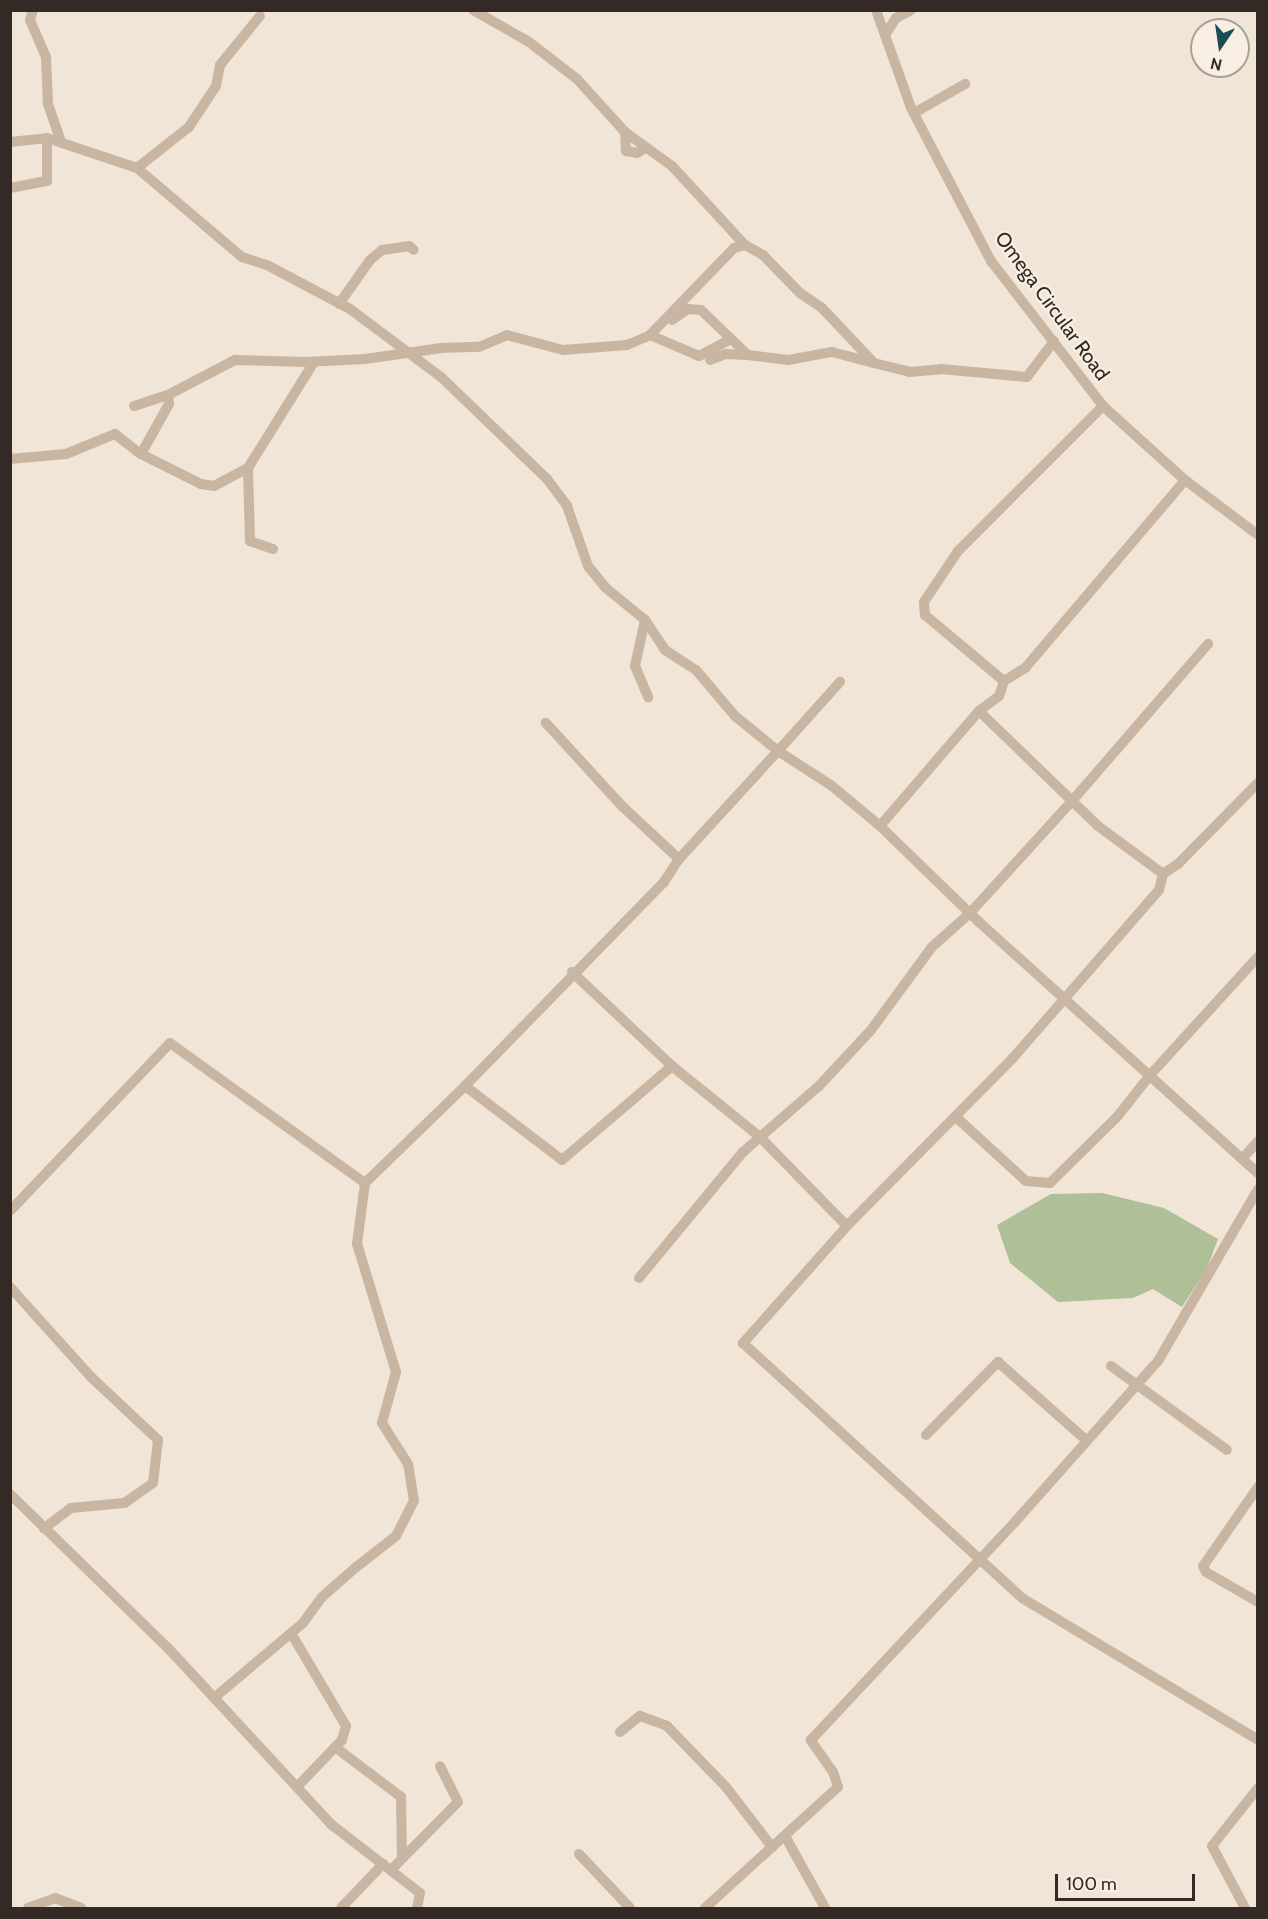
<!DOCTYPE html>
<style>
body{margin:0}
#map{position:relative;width:1268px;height:1919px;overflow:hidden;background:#f0e5d6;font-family:Cabin,sans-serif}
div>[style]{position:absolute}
.green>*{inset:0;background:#afbf97}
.minor>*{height:10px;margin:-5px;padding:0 5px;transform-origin:5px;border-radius:5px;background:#c8b6a3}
span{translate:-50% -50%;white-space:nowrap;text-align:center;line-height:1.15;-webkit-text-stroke:4.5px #f8efe2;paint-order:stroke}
.street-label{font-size:20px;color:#332a25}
.frame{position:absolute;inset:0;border:12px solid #332a25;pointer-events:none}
.north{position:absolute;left:1190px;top:18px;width:60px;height:60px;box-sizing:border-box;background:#f8efe2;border:2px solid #a9a096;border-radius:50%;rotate:193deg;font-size:16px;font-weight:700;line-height:24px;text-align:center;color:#332a25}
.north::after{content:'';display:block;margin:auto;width:21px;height:27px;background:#1b4c53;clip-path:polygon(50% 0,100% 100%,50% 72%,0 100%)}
.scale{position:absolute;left:1055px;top:1874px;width:140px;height:27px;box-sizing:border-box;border:3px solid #332a25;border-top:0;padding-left:8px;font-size:18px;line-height:21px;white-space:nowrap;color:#332a25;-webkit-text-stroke:4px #f8efe2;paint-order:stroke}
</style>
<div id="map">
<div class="green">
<div style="clip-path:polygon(1102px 1193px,1164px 1208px,1218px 1239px,1207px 1268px,1182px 1307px,1153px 1289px,1133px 1298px,1058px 1302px,1010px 1263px,997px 1225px,1051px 1194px)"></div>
</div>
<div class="minor">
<div style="left:33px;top:10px;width:10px;rotate:107deg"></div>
<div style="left:30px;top:20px;width:40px;rotate:66.6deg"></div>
<div style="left:46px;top:57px;width:47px;rotate:87.6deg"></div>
<div style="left:48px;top:104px;width:39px;rotate:71deg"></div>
<div style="left:473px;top:10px;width:64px;rotate:29.7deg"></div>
<div style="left:529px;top:42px;width:61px;rotate:37.6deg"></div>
<div style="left:577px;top:79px;width:72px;rotate:47.8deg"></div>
<div style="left:625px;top:132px;width:58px;rotate:35.9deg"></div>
<div style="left:672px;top:166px;width:108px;rotate:47.3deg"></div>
<div style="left:876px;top:10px;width:104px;rotate:70.3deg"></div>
<div style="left:911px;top:108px;width:173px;rotate:62.4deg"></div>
<div style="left:991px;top:261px;width:183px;rotate:52.3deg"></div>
<div style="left:1103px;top:406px;width:110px;rotate:42.1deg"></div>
<div style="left:1185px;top:480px;width:91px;rotate:37deg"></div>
<div style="left:885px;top:35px;width:20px;rotate:-57deg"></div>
<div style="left:896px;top:18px;width:17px;rotate:-28deg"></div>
<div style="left:914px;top:113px;width:59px;rotate:-29.6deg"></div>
<div style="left:625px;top:132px;width:19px;rotate:87deg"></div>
<div style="left:626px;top:151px;width:11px;rotate:10deg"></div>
<div style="left:637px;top:153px;width:9px;rotate:-32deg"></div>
<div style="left:10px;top:142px;width:37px;rotate:-6deg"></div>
<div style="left:47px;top:138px;width:95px;rotate:18.4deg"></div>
<div style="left:137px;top:168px;width:138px;rotate:40.3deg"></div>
<div style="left:242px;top:257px;width:26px;rotate:18deg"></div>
<div style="left:267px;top:265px;width:94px;rotate:27.9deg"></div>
<div style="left:350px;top:309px;width:114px;rotate:36.8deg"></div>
<div style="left:441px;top:377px;width:147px;rotate:43.9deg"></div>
<div style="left:547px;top:479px;width:34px;rotate:53deg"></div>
<div style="left:567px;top:506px;width:64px;rotate:70.7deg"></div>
<div style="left:588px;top:566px;width:28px;rotate:51deg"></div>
<div style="left:606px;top:588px;width:50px;rotate:39.4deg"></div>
<div style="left:645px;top:620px;width:36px;rotate:56deg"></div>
<div style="left:665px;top:650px;width:37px;rotate:33deg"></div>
<div style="left:696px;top:670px;width:60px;rotate:49.7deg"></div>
<div style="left:735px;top:716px;width:55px;rotate:39.1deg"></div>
<div style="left:778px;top:751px;width:93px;rotate:-48.1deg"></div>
<div style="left:137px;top:168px;width:66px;rotate:-38.3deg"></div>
<div style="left:189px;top:127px;width:49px;rotate:-56.6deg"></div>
<div style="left:216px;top:86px;width:21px;rotate:-79deg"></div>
<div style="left:220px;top:65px;width:63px;rotate:-50.8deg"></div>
<div style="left:10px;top:188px;width:38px;rotate:-11deg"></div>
<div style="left:47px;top:181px;width:43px;rotate:-90deg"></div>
<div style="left:339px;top:304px;width:54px;rotate:-54.8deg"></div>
<div style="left:370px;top:260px;width:16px;rotate:-40deg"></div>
<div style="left:382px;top:250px;width:27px;rotate:-8deg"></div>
<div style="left:409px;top:246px;width:6px;rotate:39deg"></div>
<div style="left:672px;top:320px;width:19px;rotate:-35deg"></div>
<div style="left:688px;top:309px;width:13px;rotate:4deg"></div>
<div style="left:701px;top:310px;width:65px;rotate:43.8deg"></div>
<div style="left:748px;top:355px;width:40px;rotate:7.1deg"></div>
<div style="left:788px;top:360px;width:45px;rotate:-10.3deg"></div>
<div style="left:832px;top:352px;width:43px;rotate:14.7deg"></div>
<div style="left:650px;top:335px;width:53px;rotate:23.2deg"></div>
<div style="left:699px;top:356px;width:36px;rotate:-28deg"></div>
<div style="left:710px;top:360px;width:17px;rotate:-21deg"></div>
<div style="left:726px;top:354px;width:21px;rotate:3deg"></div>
<div style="left:134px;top:406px;width:36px;rotate:-18deg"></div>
<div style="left:1103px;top:406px;width:205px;rotate:135deg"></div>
<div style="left:958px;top:551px;width:61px;rotate:123.7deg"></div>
<div style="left:924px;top:602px;width:13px;rotate:86deg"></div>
<div style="left:925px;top:615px;width:103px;rotate:39.9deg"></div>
<div style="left:1004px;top:681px;width:16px;rotate:108deg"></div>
<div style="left:999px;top:696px;width:25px;rotate:143deg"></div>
<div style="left:979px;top:711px;width:165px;rotate:44deg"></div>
<div style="left:1098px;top:826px;width:81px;rotate:36.4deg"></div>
<div style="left:1163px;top:874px;width:18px;rotate:-34deg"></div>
<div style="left:1178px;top:864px;width:114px;rotate:-45.4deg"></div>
<div style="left:141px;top:454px;width:57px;rotate:-60.8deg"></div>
<div style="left:169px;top:404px;width:9px;rotate:-96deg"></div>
<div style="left:168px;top:395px;width:76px;rotate:-27.6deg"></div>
<div style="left:235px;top:360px;width:70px;rotate:1.6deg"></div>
<div style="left:305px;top:362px;width:60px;rotate:-2.9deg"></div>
<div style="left:365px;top:359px;width:77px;rotate:-8.2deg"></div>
<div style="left:441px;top:348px;width:38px;rotate:-2deg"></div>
<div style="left:479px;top:347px;width:30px;rotate:-23deg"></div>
<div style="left:507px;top:335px;width:58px;rotate:15deg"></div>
<div style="left:563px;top:350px;width:64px;rotate:-4.5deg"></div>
<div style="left:627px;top:345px;width:25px;rotate:-23deg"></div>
<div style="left:650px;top:335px;width:121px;rotate:-46deg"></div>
<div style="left:734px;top:248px;width:11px;rotate:-15deg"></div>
<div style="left:745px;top:245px;width:21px;rotate:29deg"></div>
<div style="left:763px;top:255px;width:53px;rotate:45.8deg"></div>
<div style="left:800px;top:293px;width:27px;rotate:34deg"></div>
<div style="left:822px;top:308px;width:76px;rotate:46.6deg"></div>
<div style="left:874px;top:363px;width:36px;rotate:14deg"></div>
<div style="left:909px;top:372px;width:32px;rotate:-5deg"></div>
<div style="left:941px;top:369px;width:86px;rotate:5.3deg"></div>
<div style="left:1027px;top:377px;width:45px;rotate:-53.1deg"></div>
<div style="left:10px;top:459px;width:56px;rotate:-5.1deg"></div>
<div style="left:66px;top:454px;width:53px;rotate:-22.2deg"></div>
<div style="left:115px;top:434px;width:33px;rotate:38deg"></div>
<div style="left:141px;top:454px;width:67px;rotate:26.6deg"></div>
<div style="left:201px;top:484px;width:13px;rotate:9deg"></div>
<div style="left:214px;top:486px;width:38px;rotate:-28deg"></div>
<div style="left:273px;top:549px;width:24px;rotate:-161deg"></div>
<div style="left:250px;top:541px;width:73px;rotate:-91.6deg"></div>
<div style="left:248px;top:468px;width:125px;rotate:-58.1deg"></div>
<div style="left:645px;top:620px;width:47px;rotate:102.3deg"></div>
<div style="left:635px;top:666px;width:34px;rotate:67deg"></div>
<div style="left:1004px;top:681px;width:26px;rotate:-32deg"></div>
<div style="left:1026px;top:667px;width:245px;rotate:-49.6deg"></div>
<div style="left:880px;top:826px;width:152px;rotate:-49.3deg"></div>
<div style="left:679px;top:859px;width:147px;rotate:-47.5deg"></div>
<div style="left:778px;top:751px;width:64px;rotate:32.9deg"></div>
<div style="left:832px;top:786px;width:62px;rotate:39.8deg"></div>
<div style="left:880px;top:826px;width:138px;rotate:44.1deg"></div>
<div style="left:979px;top:922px;width:375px;rotate:42deg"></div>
<div style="left:1163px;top:874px;width:16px;rotate:104deg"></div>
<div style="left:1159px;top:890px;width:223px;rotate:131deg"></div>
<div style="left:1013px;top:1058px;width:236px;rotate:134.7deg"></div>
<div style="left:847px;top:1226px;width:157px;rotate:131.6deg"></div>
<div style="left:743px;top:1343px;width:378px;rotate:42.4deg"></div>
<div style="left:1022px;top:1598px;width:275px;rotate:31deg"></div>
<div style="left:572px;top:972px;width:137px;rotate:43.2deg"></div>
<div style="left:672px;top:1066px;width:113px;rotate:38.9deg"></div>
<div style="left:760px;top:1137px;width:124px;rotate:45.7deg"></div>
<div style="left:465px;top:1086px;width:285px;rotate:-45.7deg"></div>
<div style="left:664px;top:882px;width:27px;rotate:-57deg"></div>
<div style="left:679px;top:859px;width:78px;rotate:-137.1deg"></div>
<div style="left:622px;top:806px;width:113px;rotate:-132.5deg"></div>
<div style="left:957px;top:1118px;width:93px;rotate:42.4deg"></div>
<div style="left:1026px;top:1181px;width:24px;rotate:5deg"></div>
<div style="left:1050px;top:1183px;width:94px;rotate:-44.6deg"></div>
<div style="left:1117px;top:1117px;width:55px;rotate:-51.7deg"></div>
<div style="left:1151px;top:1074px;width:159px;rotate:-47.6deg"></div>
<div style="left:1242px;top:1159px;width:24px;rotate:-48deg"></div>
<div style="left:10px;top:1211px;width:232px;rotate:-46.4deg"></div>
<div style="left:170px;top:1043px;width:240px;rotate:35.7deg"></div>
<div style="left:365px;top:1183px;width:139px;rotate:-44.1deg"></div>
<div style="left:465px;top:1086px;width:122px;rotate:37.3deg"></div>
<div style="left:562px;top:1160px;width:145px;rotate:-40.5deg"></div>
<div style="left:639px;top:1278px;width:163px;rotate:-50.5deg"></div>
<div style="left:743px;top:1152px;width:101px;rotate:-41deg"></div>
<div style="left:819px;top:1086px;width:76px;rotate:-47.1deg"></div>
<div style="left:871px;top:1030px;width:103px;rotate:-53.7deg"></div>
<div style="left:932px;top:947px;width:51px;rotate:-41.8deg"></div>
<div style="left:970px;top:913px;width:151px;rotate:-47.7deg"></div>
<div style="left:1072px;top:801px;width:208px;rotate:-49.1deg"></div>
<div style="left:10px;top:1287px;width:121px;rotate:48deg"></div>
<div style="left:91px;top:1377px;width:92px;rotate:43.2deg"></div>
<div style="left:158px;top:1440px;width:43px;rotate:96.6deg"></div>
<div style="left:153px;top:1483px;width:35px;rotate:145deg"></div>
<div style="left:124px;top:1503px;width:53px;rotate:174.6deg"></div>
<div style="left:71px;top:1508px;width:34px;rotate:143deg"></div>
<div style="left:1111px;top:1366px;width:143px;rotate:35.9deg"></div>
<div style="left:926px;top:1435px;width:103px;rotate:-45.4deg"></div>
<div style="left:998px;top:1362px;width:118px;rotate:41.6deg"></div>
<div style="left:1258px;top:1487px;width:96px;rotate:124.8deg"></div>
<div style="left:1203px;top:1566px;width:7px;rotate:63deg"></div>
<div style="left:1206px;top:1572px;width:60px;rotate:30deg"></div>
<div style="left:10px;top:1494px;width:221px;rotate:44.3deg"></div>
<div style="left:168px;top:1648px;width:241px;rotate:47.2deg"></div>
<div style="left:332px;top:1825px;width:111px;rotate:37.7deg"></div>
<div style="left:420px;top:1893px;width:15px;rotate:101deg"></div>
<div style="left:291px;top:1633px;width:108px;rotate:59.4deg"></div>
<div style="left:346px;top:1726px;width:15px;rotate:106deg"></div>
<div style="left:342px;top:1740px;width:65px;rotate:133.8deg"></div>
<div style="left:214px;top:1698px;width:116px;rotate:-40.1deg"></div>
<div style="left:303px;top:1623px;width:32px;rotate:-54deg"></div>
<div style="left:322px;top:1597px;width:44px;rotate:-41.3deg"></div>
<div style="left:355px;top:1568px;width:52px;rotate:-38deg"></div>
<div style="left:396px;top:1536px;width:39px;rotate:-63deg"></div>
<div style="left:414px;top:1501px;width:37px;rotate:-99deg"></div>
<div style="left:408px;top:1464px;width:49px;rotate:-122.4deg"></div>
<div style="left:382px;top:1423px;width:53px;rotate:-74.6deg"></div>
<div style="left:396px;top:1372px;width:134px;rotate:-106.9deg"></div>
<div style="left:357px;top:1244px;width:62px;rotate:-82.5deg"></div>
<div style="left:620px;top:1732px;width:26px;rotate:-39deg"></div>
<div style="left:640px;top:1716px;width:29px;rotate:20deg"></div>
<div style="left:667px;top:1726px;width:85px;rotate:46deg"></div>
<div style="left:726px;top:1787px;width:76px;rotate:52.5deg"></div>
<div style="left:335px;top:1747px;width:83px;rotate:37.1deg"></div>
<div style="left:401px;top:1797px;width:61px;rotate:89.1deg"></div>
<div style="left:785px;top:1836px;width:82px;rotate:60.9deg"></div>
<div style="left:579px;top:1854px;width:74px;rotate:46.6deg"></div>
<div style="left:391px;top:1870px;width:95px;rotate:-45.4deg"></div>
<div style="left:458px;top:1802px;width:40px;rotate:-116.6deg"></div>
<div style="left:28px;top:1908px;width:29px;rotate:-20deg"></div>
<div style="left:55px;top:1898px;width:28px;rotate:21deg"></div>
<div style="left:341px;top:1908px;width:61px;rotate:-46.3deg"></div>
<div style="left:705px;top:1908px;width:180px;rotate:-42.3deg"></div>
<div style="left:838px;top:1787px;width:16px;rotate:-108deg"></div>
<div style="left:833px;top:1772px;width:39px;rotate:-125deg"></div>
<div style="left:811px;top:1740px;width:299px;rotate:-46.9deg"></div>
<div style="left:1015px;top:1522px;width:215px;rotate:-48.4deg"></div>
<div style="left:1158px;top:1361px;width:199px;rotate:-59.8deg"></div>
<div style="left:1245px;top:1908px;width:70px;rotate:-118deg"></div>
<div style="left:1212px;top:1846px;width:74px;rotate:-51.6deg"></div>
</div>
<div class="street-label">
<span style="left:1052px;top:306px;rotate:54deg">Omega Circular Road</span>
</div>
<div class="frame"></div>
<div class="north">N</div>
<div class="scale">100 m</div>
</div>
